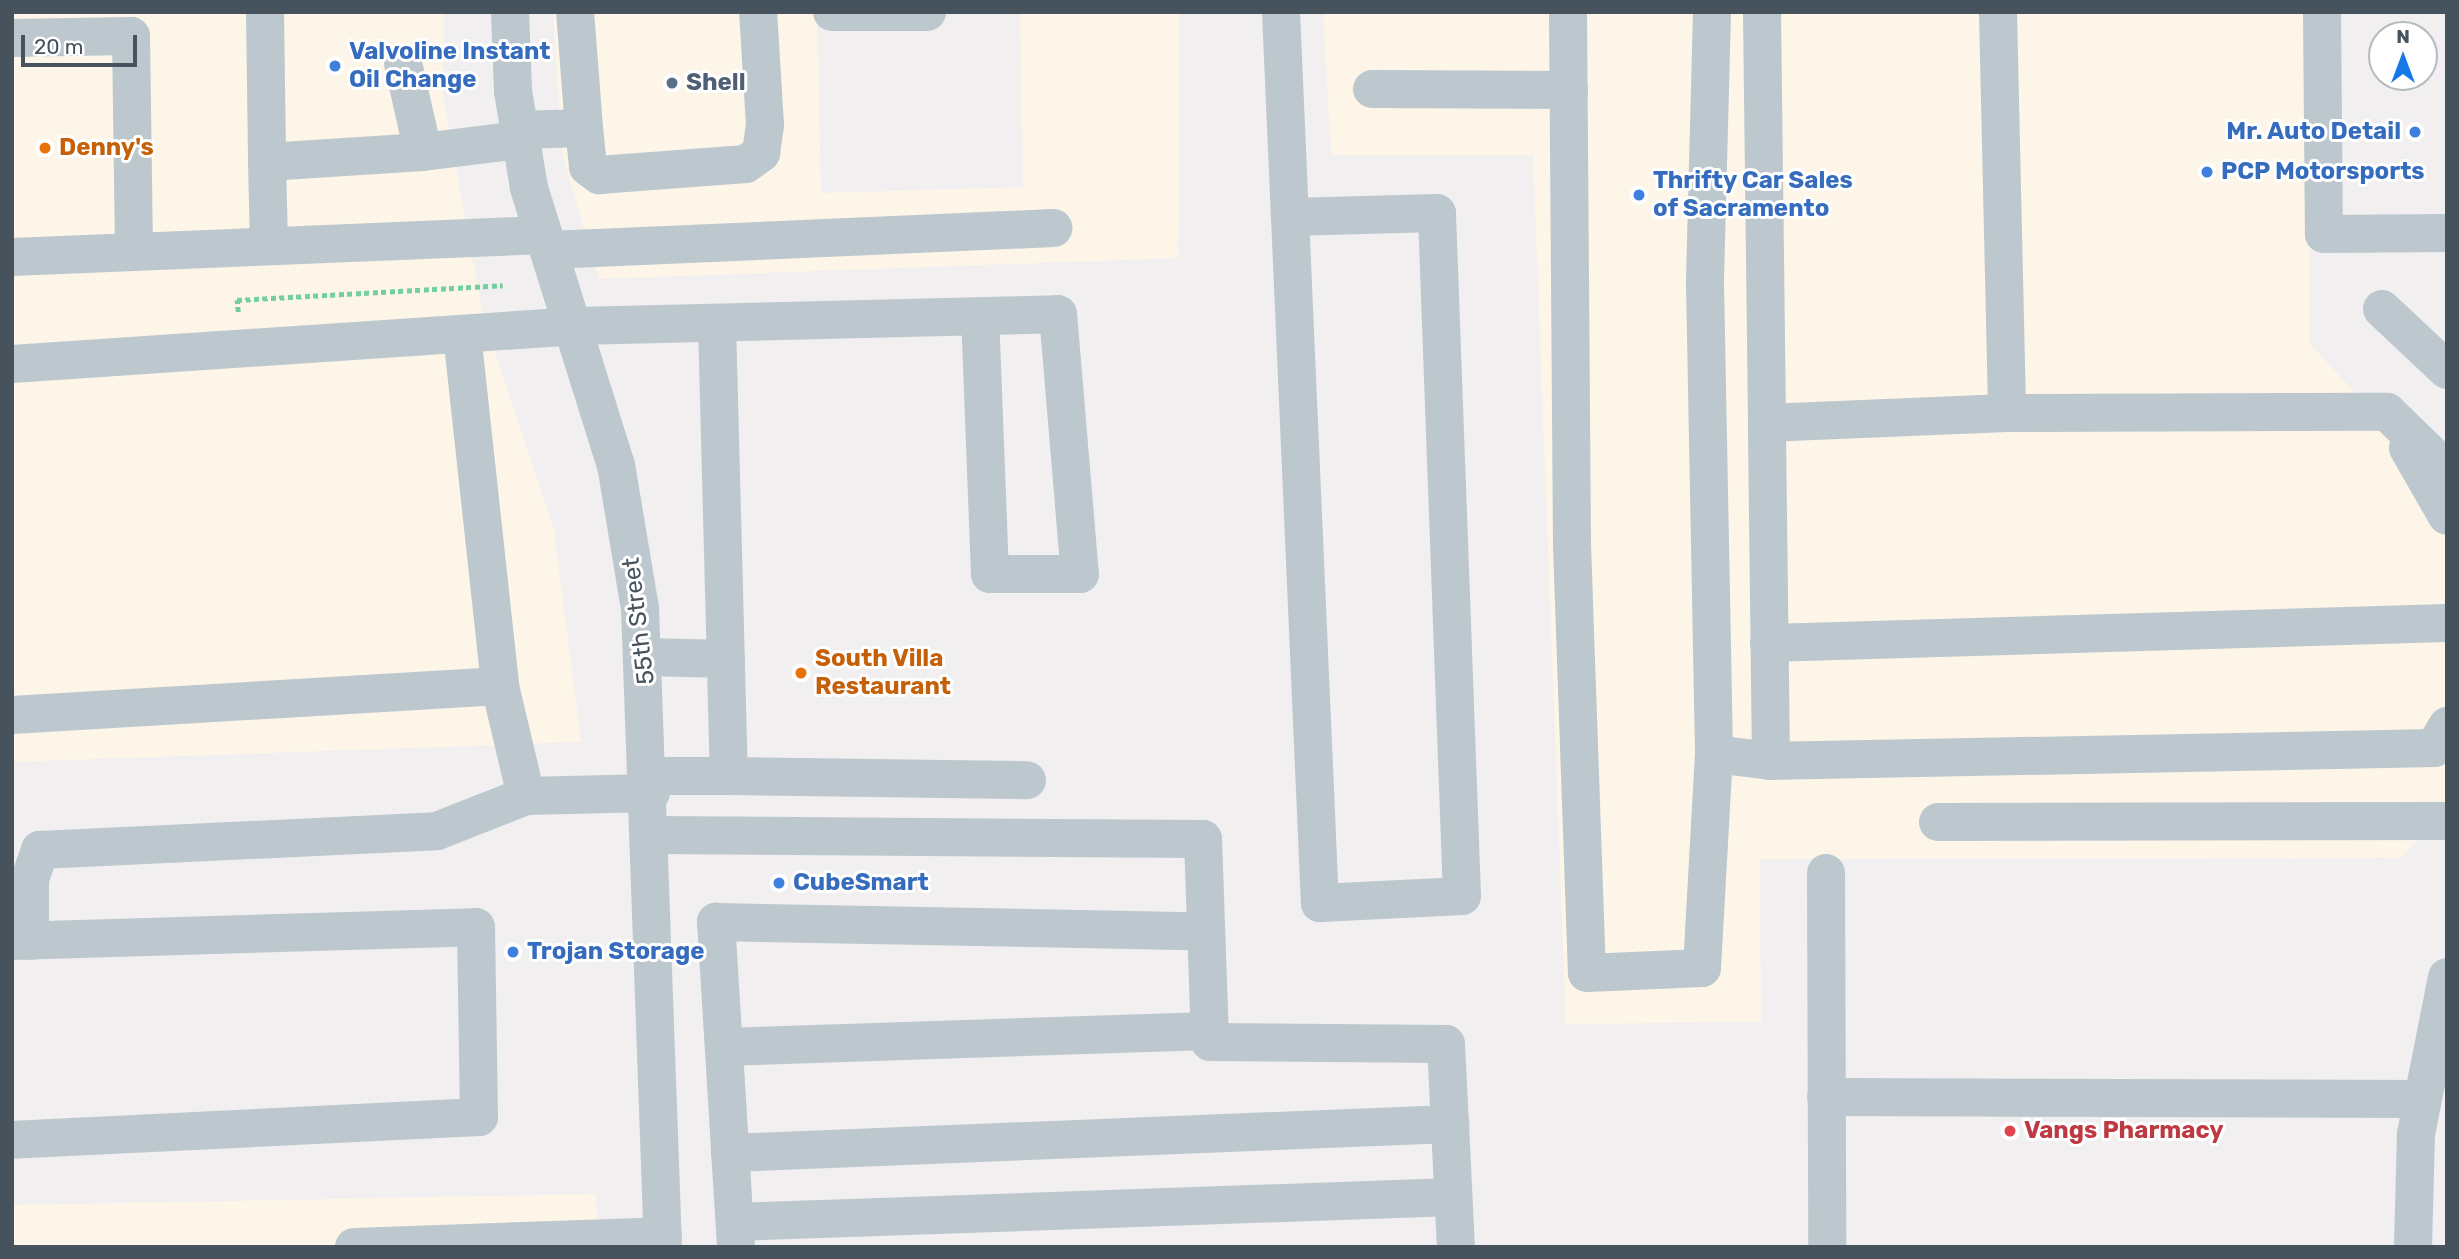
<!DOCTYPE html>
<style>
body{margin:0}
#map{position:relative;width:2459px;height:1259px;overflow:hidden;background:#f1efef;font-family:Rubik,sans-serif}
div>[style]{position:absolute}
.commercial>*{inset:0;background:#fcf5e8}
.path>*{height:4.5px;margin-top:-2.25px;transform-origin:0;background:repeating-linear-gradient(90deg,#73cf9e 0 5px,transparent 0 8.5px)}
.minor>*{height:38px;margin:-19px;padding:0 19px;transform-origin:19px;border-radius:19px;background:#bcc7ce}
.dots>*{width:19px;height:19px;translate:-50% -50%;box-sizing:border-box;border:4px solid #fff;border-radius:50%}
span{translate:-50% -50%;white-space:nowrap;text-align:center;line-height:1.15;-webkit-text-stroke:6px #fff;paint-order:stroke}
.shop-label{font-size:24px;color:#366cbe;font-weight:700}
.left{translate:0 -50%;text-align:left}
.right{translate:-100% -50%;text-align:right}
.service-label{font-size:24px;color:#4e5e75;font-weight:700}
.food-label{font-size:24px;color:#c56008;font-weight:700}
.street-label{font-size:24px;color:#46535d}
.health-label{font-size:24px;color:#be3a42;font-weight:700}
.frame{position:absolute;inset:0;border:14px solid #46535d;pointer-events:none}
.north{position:absolute;left:2368px;top:21px;width:70px;height:70px;box-sizing:border-box;background:#fff;border:2px solid #b5babe;border-radius:50%;rotate:0deg;font-size:19px;font-weight:700;line-height:28px;text-align:center;color:#46535d}
.north::after{content:'';display:block;margin:auto;width:24px;height:32px;background:#1479e6;clip-path:polygon(50% 0,100% 100%,50% 72%,0 100%)}
.scale{position:absolute;left:21px;top:35px;width:116px;height:32px;box-sizing:border-box;border:4px solid #46535d;border-top:0;padding-left:9px;font-size:21px;line-height:24px;white-space:nowrap;color:#46535d;-webkit-text-stroke:5px #fff;paint-order:stroke}
</style>
<div id="map">
<div class="commercial">
<div style="clip-path:polygon(12px 12px,444px 12px,443px 92px,463px 209px,484px 320px,554px 530px,581px 742px,12px 762px)"></div>
<div style="clip-path:polygon(553px 12px,817px 12px,821px 193px,1023px 187px,1020px 12px,1179px 12px,1178px 258px,599px 279px,562px 153px)"></div>
<div style="clip-path:polygon(1323px 12px,2309px 12px,2310px 344px,2447px 492px,2447px 806px,2401px 858px,1760px 859px,1761px 1022px,1566px 1024px,1533px 155px,1331px 155px)"></div>
<div style="clip-path:polygon(596px 1194px,598px 1247px,12px 1247px,12px 1205px)"></div>
</div>
<div class="path">
<div style="left:238px;top:312px;width:12px;rotate:-95deg"></div>
<div style="left:237px;top:300px;width:266px;rotate:-3.2deg"></div>
</div>
<div class="minor">
<div style="left:265px;top:12px;width:150px;rotate:89.2deg"></div>
<div style="left:267px;top:162px;width:156px;rotate:-3.7deg"></div>
<div style="left:510px;top:12px;width:79px;rotate:87.8deg"></div>
<div style="left:513px;top:91px;width:98px;rotate:80.6deg"></div>
<div style="left:529px;top:188px;width:290px;rotate:72.6deg"></div>
<div style="left:616px;top:465px;width:145px;rotate:80.5deg"></div>
<div style="left:640px;top:608px;width:639px;rotate:87.94deg"></div>
<div style="left:832px;top:12px;width:95px"></div>
<div style="left:1281px;top:12px;width:205px;rotate:87.5deg"></div>
<div style="left:1290px;top:217px;width:687px;rotate:87.5deg"></div>
<div style="left:1320px;top:903px;width:142px;rotate:-2.8deg"></div>
<div style="left:1462px;top:896px;width:683px;rotate:-92.1deg"></div>
<div style="left:1437px;top:213px;width:147px;rotate:178.4deg"></div>
<div style="left:1568px;top:12px;width:533px;rotate:89.57deg"></div>
<div style="left:1572px;top:545px;width:428px;rotate:88deg"></div>
<div style="left:1587px;top:973px;width:115px;rotate:-2.5deg"></div>
<div style="left:1702px;top:968px;width:214px;rotate:-86.8deg"></div>
<div style="left:1712px;top:12px;width:271px;rotate:91.5deg"></div>
<div style="left:1705px;top:283px;width:471px;rotate:88.9deg"></div>
<div style="left:1714px;top:754px;width:57px;rotate:7deg"></div>
<div style="left:1771px;top:761px;width:338px;rotate:-90.7deg"></div>
<div style="left:1762px;top:12px;width:411px;rotate:89.3deg"></div>
<div style="left:1767px;top:423px;width:240px;rotate:-2.4deg"></div>
<div style="left:1998px;top:12px;width:401px;rotate:88.7deg"></div>
<div style="left:2007px;top:413px;width:380px;rotate:-0.2deg"></div>
<div style="left:2387px;top:412px;width:83px;rotate:44deg"></div>
<div style="left:2322px;top:12px;width:222px;rotate:89.5deg"></div>
<div style="left:2324px;top:234px;width:123px;rotate:-0.5deg"></div>
<div style="left:12px;top:38px;width:119px;rotate:-1deg"></div>
<div style="left:131px;top:36px;width:216px;rotate:89.2deg"></div>
<div style="left:403px;top:63px;width:91px;rotate:77.3deg"></div>
<div style="left:423px;top:152px;width:97px;rotate:-7.1deg"></div>
<div style="left:1372px;top:89px;width:197px;rotate:0.3deg"></div>
<div style="left:584px;top:128px;width:39px;rotate:84deg"></div>
<div style="left:588px;top:167px;width:14px;rotate:36deg"></div>
<div style="left:599px;top:175px;width:147px;rotate:-4.3deg"></div>
<div style="left:746px;top:164px;width:19px;rotate:-36deg"></div>
<div style="left:761px;top:153px;width:28px;rotate:-82deg"></div>
<div style="left:765px;top:125px;width:113px;rotate:-93.5deg"></div>
<div style="left:518px;top:130px;width:66px;rotate:-1.7deg"></div>
<div style="left:584px;top:128px;width:116px;rotate:-94.4deg"></div>
<div style="left:267px;top:162px;width:84px;rotate:88.6deg"></div>
<div style="left:549px;top:250px;width:505px;rotate:-2.49deg"></div>
<div style="left:12px;top:257px;width:531px;rotate:-2.37deg"></div>
<div style="left:2382px;top:309px;width:89px;rotate:43.2deg"></div>
<div style="left:717px;top:323px;width:453px;rotate:88.5deg"></div>
<div style="left:729px;top:776px;width:298px;rotate:0.8deg"></div>
<div style="left:462px;top:334px;width:354px;rotate:83.8deg"></div>
<div style="left:12px;top:364px;width:566px;rotate:-3.85deg"></div>
<div style="left:577px;top:326px;width:481px;rotate:-1.4deg"></div>
<div style="left:1058px;top:314px;width:261px;rotate:85.2deg"></div>
<div style="left:1080px;top:574px;width:90px;rotate:180deg"></div>
<div style="left:990px;top:574px;width:258px;rotate:-92.2deg"></div>
<div style="left:2408px;top:448px;width:78px;rotate:60.2deg"></div>
<div style="left:1769px;top:643px;width:678px;rotate:-1.69deg"></div>
<div style="left:644px;top:657px;width:82px;rotate:1.4deg"></div>
<div style="left:12px;top:715px;width:489px;rotate:-3.4deg"></div>
<div style="left:500px;top:686px;width:113px;rotate:76.7deg"></div>
<div style="left:526px;top:796px;width:125px;rotate:-1.4deg"></div>
<div style="left:1771px;top:761px;width:663px;rotate:-1.12deg"></div>
<div style="left:2434px;top:748px;width:26px;rotate:-59deg"></div>
<div style="left:650px;top:776px;width:79px"></div>
<div style="left:1938px;top:822px;width:509px;rotate:-0.11deg"></div>
<div style="left:652px;top:835px;width:551px;rotate:0.42deg"></div>
<div style="left:1203px;top:839px;width:203px;rotate:88deg"></div>
<div style="left:1210px;top:1042px;width:236px;rotate:0.5deg"></div>
<div style="left:1446px;top:1044px;width:203px;rotate:87.2deg"></div>
<div style="left:1826px;top:873px;width:374px;rotate:89.8deg"></div>
<div style="left:12px;top:941px;width:464px;rotate:-1.7deg"></div>
<div style="left:476px;top:927px;width:190px;rotate:89.1deg"></div>
<div style="left:479px;top:1117px;width:468px;rotate:177.2deg"></div>
<div style="left:30px;top:941px;width:62px;rotate:-90deg"></div>
<div style="left:30px;top:879px;width:31px;rotate:-71deg"></div>
<div style="left:40px;top:850px;width:397px;rotate:-2.7deg"></div>
<div style="left:437px;top:831px;width:96px;rotate:-21.5deg"></div>
<div style="left:724px;top:1047px;width:485px;rotate:-1.9deg"></div>
<div style="left:1826px;top:1097px;width:595px;rotate:0.19deg"></div>
<div style="left:730px;top:1153px;width:721px;rotate:-2.31deg"></div>
<div style="left:735px;top:1222px;width:718px;rotate:-1.99deg"></div>
<div style="left:354px;top:1247px;width:309px;rotate:-2deg"></div>
<div style="left:736px;top:1247px;width:326px;rotate:-93.5deg"></div>
<div style="left:716px;top:922px;width:490px;rotate:1.1deg"></div>
<div style="left:2413px;top:1247px;width:113px;rotate:-88.5deg"></div>
<div style="left:2416px;top:1134px;width:160px;rotate:-78.8deg"></div>
</div>
<div class="dots">
<div style="left:335px;top:66px;background:#3f7fe0"></div>
<div style="left:672px;top:83px;background:#5c6f8a"></div>
<div style="left:2415px;top:132px;background:#3f7fe0"></div>
<div style="left:45px;top:148px;background:#e8710a"></div>
<div style="left:2207px;top:172px;background:#3f7fe0"></div>
<div style="left:1639px;top:195px;background:#3f7fe0"></div>
<div style="left:801px;top:673px;background:#e8710a"></div>
<div style="left:779px;top:883px;background:#3f7fe0"></div>
<div style="left:513px;top:952px;background:#3f7fe0"></div>
<div style="left:2010px;top:1131px;background:#e0444e"></div>
</div>
<div class="shop-label">
<span class="left" style="left:349px;top:66px">Valvoline Instant<br>Oil Change</span>
<span class="right" style="left:2401px;top:132px">Mr. Auto Detail</span>
<span class="left" style="left:2221px;top:172px">PCP Motorsports</span>
<span class="left" style="left:1653px;top:195px">Thrifty Car Sales<br>of Sacramento</span>
<span class="left" style="left:793px;top:883px">CubeSmart</span>
<span class="left" style="left:527px;top:952px">Trojan Storage</span>
</div>
<div class="service-label">
<span class="left" style="left:686px;top:83px">Shell</span>
</div>
<div class="food-label">
<span class="left" style="left:59px;top:148px">Denny's</span>
<span class="left" style="left:815px;top:673px">South Villa<br>Restaurant</span>
</div>
<div class="street-label">
<span style="left:639px;top:621px;rotate:-97deg">55th Street</span>
</div>
<div class="health-label">
<span class="left" style="left:2024px;top:1131px">Vangs Pharmacy</span>
</div>
<div class="frame"></div>
<div class="north">N</div>
<div class="scale">20 m</div>
</div>
